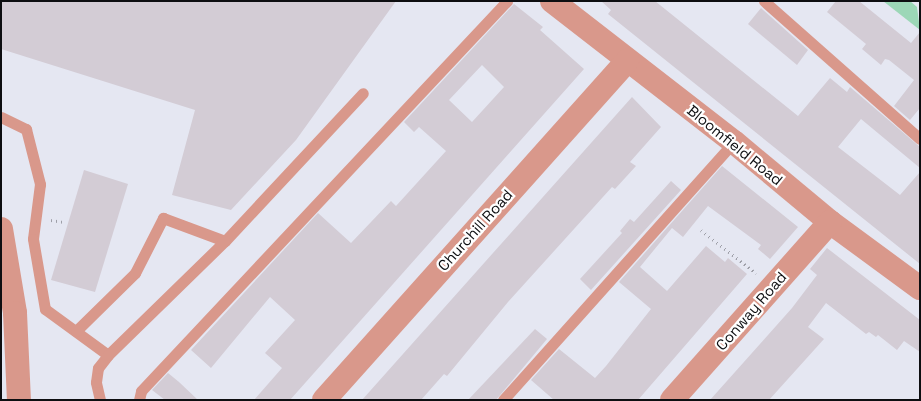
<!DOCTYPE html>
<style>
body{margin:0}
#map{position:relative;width:921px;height:401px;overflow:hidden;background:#e5e7f2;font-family:"Space Grotesk",sans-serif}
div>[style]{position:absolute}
.green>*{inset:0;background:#9cd7b7}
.building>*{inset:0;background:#d3ccd5}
.path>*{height:3px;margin-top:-1.5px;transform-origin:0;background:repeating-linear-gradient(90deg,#9e9fa8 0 1px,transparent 0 5px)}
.service>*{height:11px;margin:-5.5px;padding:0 5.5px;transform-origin:5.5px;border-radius:5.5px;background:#d9988b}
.minor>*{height:24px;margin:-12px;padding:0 12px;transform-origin:12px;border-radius:12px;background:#d9988b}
span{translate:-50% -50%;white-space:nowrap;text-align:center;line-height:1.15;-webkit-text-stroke:4.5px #fff;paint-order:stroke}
.street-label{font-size:15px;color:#0d0e11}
.frame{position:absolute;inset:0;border:2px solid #0d0e11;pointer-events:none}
</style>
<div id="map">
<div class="green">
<div style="clip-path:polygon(883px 1px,910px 1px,917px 7px,920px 30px)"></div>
</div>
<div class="building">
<div style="clip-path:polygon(1px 1px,396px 1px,296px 140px,231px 210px,172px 195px,195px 110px,1px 49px)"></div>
<div style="clip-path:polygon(601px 1px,655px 1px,798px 116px,830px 78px,847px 92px,850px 87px,920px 147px,920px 168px,861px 119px,838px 147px,900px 195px,920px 172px,920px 264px,608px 14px,611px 10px)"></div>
<div style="clip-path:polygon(836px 1px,859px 1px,911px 43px,920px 32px,920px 108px,910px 120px,894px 106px,914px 80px,889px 60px,885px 59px,881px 65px,862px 49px,866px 44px,827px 12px)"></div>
<div style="clip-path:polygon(evenodd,514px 4px,543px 27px,540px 30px,584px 69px,290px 400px,254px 400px,282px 368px,265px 353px,295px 320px,270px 297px,211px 368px,191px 350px,318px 213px,351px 243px,391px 201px,396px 206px,446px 151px,419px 127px,414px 132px,404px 122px,514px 4px,482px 65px,504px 87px,472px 122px,449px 100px,482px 65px)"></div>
<div style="clip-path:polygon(761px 8px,808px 50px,797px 65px,748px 24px)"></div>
<div style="clip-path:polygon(632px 97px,661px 127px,630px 162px,636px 166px,615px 189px,612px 187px,508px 302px,447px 376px,444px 374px,421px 400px,362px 400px)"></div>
<div style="clip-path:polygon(722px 166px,798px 227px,770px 259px,758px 249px,761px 245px,708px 206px,683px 237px,672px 228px,640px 267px,667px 291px,706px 246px,725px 262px,728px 258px,747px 274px,638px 400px,554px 400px,531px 380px,559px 349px,595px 378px,606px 366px,651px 309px,619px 282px)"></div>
<div style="clip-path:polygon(84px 170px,128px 184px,95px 292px,51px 280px)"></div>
<div style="clip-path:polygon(671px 181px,681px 190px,591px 290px,580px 279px,622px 233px,620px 231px,630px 219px,634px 222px)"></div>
<div style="clip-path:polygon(827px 248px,920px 320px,920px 352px,904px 341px,897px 350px,878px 335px,876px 337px,869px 332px,866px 334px,826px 303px,808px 327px,824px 339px,769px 400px,710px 400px,792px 308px,817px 275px,810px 269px)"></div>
<div style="clip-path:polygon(535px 329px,547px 339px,496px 400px,468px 400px)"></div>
<div style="clip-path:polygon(168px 373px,179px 382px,198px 400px,165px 400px,152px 390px)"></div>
</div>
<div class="path">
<div style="left:51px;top:220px;width:12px;rotate:9deg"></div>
<div style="left:701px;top:230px;width:70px;rotate:38deg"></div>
</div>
<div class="service">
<div style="left:764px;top:1px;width:208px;rotate:41.5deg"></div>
<div style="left:1px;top:117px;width:28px;rotate:26deg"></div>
<div style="left:26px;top:129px;width:57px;rotate:75.7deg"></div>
<div style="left:40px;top:184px;width:55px;rotate:97.3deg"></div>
<div style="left:33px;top:239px;width:71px;rotate:80.3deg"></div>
<div style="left:45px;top:309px;width:78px;rotate:36.1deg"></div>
<div style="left:76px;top:331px;width:83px;rotate:-44.5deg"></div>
<div style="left:135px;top:273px;width:62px;rotate:-63deg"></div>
<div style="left:163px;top:218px;width:66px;rotate:20.4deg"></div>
<div style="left:225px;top:241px;width:202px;rotate:-47deg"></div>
<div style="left:100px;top:400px;width:18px;rotate:-103deg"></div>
<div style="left:96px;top:382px;width:14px;rotate:-82deg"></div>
<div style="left:98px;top:368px;width:16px;rotate:-52deg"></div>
<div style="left:108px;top:355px;width:163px;rotate:-44.3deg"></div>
<div style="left:139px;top:400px;width:9px;rotate:-77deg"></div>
<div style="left:141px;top:391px;width:535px;rotate:-46.82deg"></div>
<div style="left:503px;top:400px;width:346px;rotate:-48.2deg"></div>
</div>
<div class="minor">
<div style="left:552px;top:1px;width:230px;rotate:37.8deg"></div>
<div style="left:734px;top:142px;width:125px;rotate:39.8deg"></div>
<div style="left:830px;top:222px;width:112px;rotate:36.3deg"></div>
<div style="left:1px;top:229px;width:85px;rotate:80.5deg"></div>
<div style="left:15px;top:313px;width:87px;rotate:87.4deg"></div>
<div style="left:324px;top:400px;width:455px;rotate:-48.2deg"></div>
<div style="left:672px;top:400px;width:238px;rotate:-48.4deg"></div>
</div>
<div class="street-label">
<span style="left:735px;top:145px;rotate:39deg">Bloomfield Road</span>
<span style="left:475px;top:230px;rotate:-48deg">Churchill Road</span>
<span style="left:751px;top:311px;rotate:-49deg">Conway Road</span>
</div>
<div class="frame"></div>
</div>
